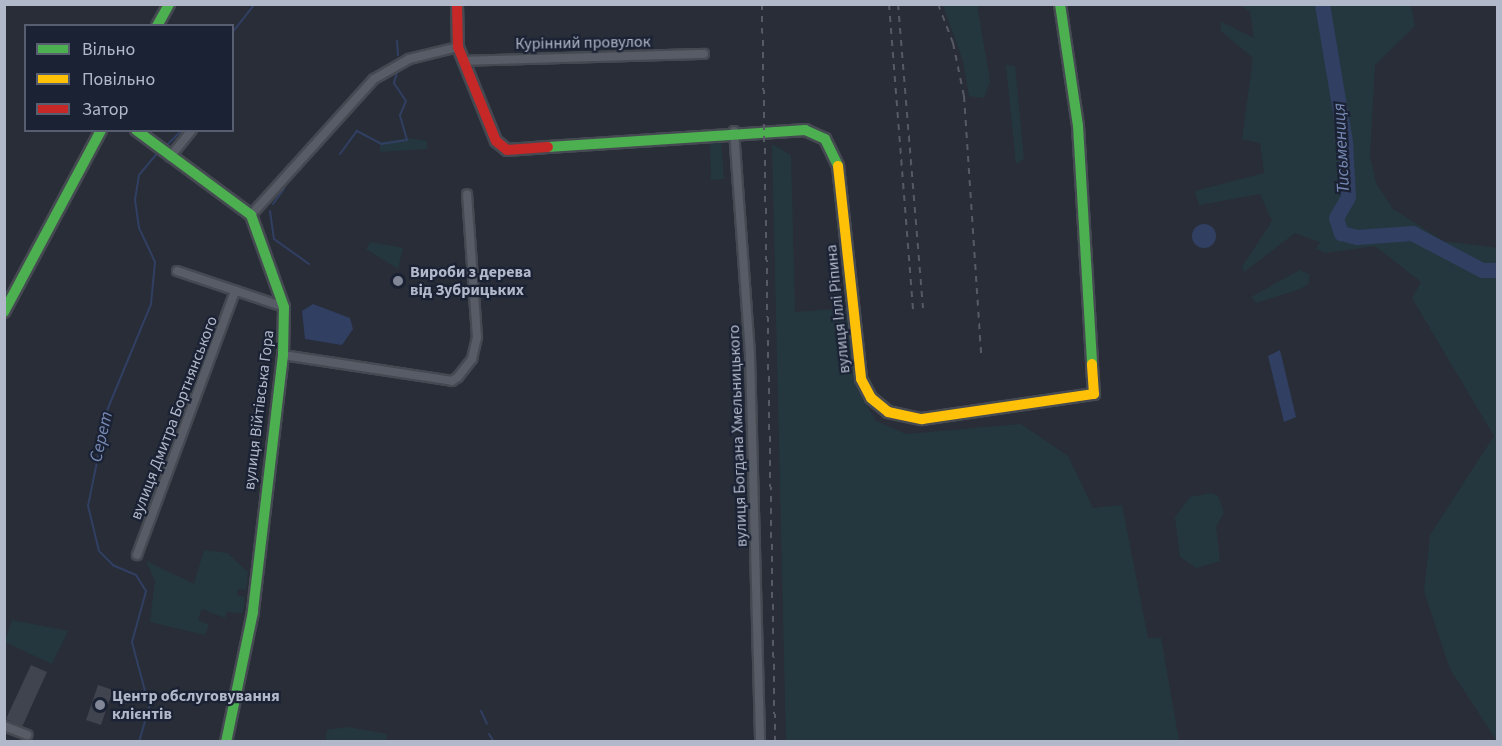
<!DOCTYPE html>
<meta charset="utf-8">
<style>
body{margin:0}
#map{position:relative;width:1502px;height:746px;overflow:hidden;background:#282d38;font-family:"Source Sans 3",sans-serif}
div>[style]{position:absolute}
.green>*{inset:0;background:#24373f}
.water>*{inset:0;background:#313f62}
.round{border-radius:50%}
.stream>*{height:2px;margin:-1px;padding:0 1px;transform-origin:1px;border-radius:1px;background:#313f62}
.river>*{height:15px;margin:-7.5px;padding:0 7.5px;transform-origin:7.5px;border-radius:7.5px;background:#313f62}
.building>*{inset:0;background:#40444e}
.roads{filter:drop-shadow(2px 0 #454951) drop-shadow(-2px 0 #454951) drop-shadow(0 2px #454951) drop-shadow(0 -2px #454951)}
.street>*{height:8px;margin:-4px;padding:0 4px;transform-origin:4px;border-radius:4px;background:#585c66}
.fast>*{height:10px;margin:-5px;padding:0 5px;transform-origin:5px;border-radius:5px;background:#4caf50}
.slow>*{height:10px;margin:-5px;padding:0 5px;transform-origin:5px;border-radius:5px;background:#ffc107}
.jam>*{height:10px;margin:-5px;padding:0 5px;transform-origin:5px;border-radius:5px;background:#c62828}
.rail>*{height:2px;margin-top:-1px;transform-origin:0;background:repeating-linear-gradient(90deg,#575a64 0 6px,transparent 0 12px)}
.dots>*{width:16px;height:16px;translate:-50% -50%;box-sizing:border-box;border:3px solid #1b2234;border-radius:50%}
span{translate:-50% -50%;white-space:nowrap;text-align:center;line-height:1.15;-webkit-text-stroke:4.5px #1b2234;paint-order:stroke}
.street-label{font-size:16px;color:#b1b8ca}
.poi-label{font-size:16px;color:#b1b8ca;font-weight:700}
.left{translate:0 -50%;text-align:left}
.water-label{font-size:18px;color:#7689b4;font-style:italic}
.frame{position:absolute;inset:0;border:6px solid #b1b8ca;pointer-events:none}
.legend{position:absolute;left:24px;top:24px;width:210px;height:108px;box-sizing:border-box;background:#1b2234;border:2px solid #575e70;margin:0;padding:8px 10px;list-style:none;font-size:18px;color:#b1b8ca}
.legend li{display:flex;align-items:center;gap:12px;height:30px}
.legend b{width:30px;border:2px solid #575e70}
</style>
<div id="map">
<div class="green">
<div style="clip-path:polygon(943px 5px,977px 5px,990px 81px,984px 98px,969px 96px,963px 61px)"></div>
<div style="clip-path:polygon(1239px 5px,1411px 5px,1415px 26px,1375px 65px,1370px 156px,1376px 183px,1393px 209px,1443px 241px,1497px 248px,1497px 741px,1450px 669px,1424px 591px,1430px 535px,1494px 436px,1412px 298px,1421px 282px,1375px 246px,1325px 253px,1316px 249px,1320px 242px,1295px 233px,1244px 272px,1242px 267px,1272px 221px,1260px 194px,1199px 205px,1195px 191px,1264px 173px,1260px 143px,1242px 139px,1253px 58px,1221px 31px,1221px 22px,1254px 38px,1250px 11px)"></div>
<div style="clip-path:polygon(1006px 65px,1015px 66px,1024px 159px,1016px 164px)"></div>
<div style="clip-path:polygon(408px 138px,427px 141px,427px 149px,380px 152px,380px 142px)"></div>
<div style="clip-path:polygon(710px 142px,721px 142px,724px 179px,711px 180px)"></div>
<div style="clip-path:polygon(772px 144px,791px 155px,795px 312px,847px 308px,857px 388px,876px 421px,906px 434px,1021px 424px,1068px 456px,1093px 508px,1122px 505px,1148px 638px,1161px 638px,1179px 741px,786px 741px)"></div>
<div style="clip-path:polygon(370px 242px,403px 248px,398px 269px,366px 249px)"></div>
<div style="clip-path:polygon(1300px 270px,1310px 275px,1308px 284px,1300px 289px,1256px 303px,1251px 297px)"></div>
<div style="clip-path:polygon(1212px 493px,1218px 496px,1224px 512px,1216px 527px,1220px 561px,1196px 568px,1180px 557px,1175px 517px,1190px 497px)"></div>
<div style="clip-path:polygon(204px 550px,227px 553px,248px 572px,246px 590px,238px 589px,237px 595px,245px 597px,243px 613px,227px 612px,225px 618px,202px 609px,198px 620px,209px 625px,205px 635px,150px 622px,155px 581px,146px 561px,194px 584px)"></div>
<div style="clip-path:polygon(12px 620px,68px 631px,52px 664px,5px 642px)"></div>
<div style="clip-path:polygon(348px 727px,387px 734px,386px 741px,326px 741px,327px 730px)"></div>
</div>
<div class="water">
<div class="round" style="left:1192px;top:224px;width:24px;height:24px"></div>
<div style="clip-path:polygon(313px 304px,350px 318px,353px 329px,342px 345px,305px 339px,302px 311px)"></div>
<div style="clip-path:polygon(1280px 350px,1296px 417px,1284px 422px,1268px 356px)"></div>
</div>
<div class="stream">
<div style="left:232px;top:33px;width:37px;rotate:-52deg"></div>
<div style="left:397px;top:41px;width:14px;rotate:86deg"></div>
<div style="left:166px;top:146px;width:23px;rotate:-45deg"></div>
<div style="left:340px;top:154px;width:29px;rotate:-54deg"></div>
<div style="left:357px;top:131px;width:27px;rotate:28deg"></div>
<div style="left:381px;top:144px;width:26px;rotate:-9deg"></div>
<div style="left:407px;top:140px;width:26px;rotate:-106deg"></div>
<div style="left:400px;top:115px;width:15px;rotate:-67deg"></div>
<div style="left:406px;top:101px;width:22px;rotate:-124deg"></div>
<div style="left:394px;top:83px;width:15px;rotate:-74deg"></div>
<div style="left:273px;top:204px;width:19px;rotate:-54deg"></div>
<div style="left:270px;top:211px;width:28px;rotate:82deg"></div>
<div style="left:274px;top:239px;width:43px;rotate:35.5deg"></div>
<div style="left:481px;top:711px;width:14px;rotate:65deg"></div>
<div style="left:489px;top:734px;width:9px;rotate:58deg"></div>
<div style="left:139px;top:742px;width:37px;rotate:-74deg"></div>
<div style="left:149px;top:706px;width:66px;rotate:-104.9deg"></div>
<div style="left:132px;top:642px;width:53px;rotate:-74.6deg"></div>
<div style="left:146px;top:591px;width:19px;rotate:-122deg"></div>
<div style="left:136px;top:575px;width:25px;rotate:-157deg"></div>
<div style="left:113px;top:565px;width:20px;rotate:-135deg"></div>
<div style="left:99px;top:551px;width:46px;rotate:-103.7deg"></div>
<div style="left:88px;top:506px;width:100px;rotate:-78.5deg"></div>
<div style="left:108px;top:408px;width:113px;rotate:-67.5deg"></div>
<div style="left:151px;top:304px;width:42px;rotate:-84.6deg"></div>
<div style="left:155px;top:262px;width:38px;rotate:-115deg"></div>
<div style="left:139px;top:228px;width:28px;rotate:-98deg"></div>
<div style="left:135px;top:200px;width:25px;rotate:-81deg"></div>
<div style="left:139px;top:175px;width:31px;rotate:-50deg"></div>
</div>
<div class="river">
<div style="left:1322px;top:4px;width:139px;rotate:80.5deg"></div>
<div style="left:1345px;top:141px;width:56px;rotate:86.9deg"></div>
<div style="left:1348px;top:197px;width:24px;rotate:120deg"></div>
<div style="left:1336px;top:218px;width:16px;rotate:72deg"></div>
<div style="left:1341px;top:233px;width:16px;rotate:14deg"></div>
<div style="left:1357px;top:237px;width:55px;rotate:-4.2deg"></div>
<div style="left:1412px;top:233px;width:79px;rotate:27.9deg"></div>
<div style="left:1482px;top:270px;width:16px"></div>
</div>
<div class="building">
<div style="clip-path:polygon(31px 665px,47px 672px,22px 727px,6px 719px)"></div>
<div style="clip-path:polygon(98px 685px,113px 690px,101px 725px,86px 720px)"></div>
</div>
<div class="roads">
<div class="street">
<div style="left:463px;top:61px;width:241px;rotate:-1.7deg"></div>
<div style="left:734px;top:131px;width:226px;rotate:85.9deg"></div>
<div style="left:750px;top:356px;width:386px;rotate:88.5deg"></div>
<div style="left:170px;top:157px;width:35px;rotate:-51deg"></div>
<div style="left:251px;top:215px;width:183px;rotate:-47.9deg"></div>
<div style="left:374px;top:79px;width:40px;rotate:-29.7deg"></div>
<div style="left:409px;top:59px;width:50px;rotate:-13.8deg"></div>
<div style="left:177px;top:271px;width:113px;rotate:18.6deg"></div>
<div style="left:283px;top:355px;width:171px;rotate:8.7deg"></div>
<div style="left:452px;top:381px;width:7px;rotate:-34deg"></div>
<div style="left:458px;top:377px;width:23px;rotate:-52deg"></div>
<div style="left:472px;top:359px;width:23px;rotate:-77deg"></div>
<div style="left:477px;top:337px;width:143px;rotate:-94deg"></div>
<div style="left:137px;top:555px;width:282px;rotate:-69.6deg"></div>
<div style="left:4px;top:726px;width:25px;rotate:21deg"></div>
</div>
<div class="fast">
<div style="left:1060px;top:4px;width:123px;rotate:81.6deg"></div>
<div style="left:1078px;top:126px;width:238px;rotate:86.6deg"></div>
<div style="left:157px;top:26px;width:25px;rotate:-61deg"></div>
<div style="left:136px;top:130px;width:143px;rotate:36.5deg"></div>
<div style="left:251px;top:215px;width:98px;rotate:70.3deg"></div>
<div style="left:284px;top:307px;width:48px;rotate:91.2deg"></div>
<div style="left:283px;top:355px;width:259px;rotate:96.7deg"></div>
<div style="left:253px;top:612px;width:133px;rotate:101.7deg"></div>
<div style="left:548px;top:147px;width:258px;rotate:-3.8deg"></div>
<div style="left:805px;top:130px;width:22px;rotate:24deg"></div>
<div style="left:825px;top:139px;width:30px;rotate:64deg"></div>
<div style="left:4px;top:312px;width:206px;rotate:-61.9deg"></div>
</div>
<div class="slow">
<div style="left:838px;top:166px;width:214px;rotate:83.8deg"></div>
<div style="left:861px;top:379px;width:21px;rotate:62deg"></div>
<div style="left:871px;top:398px;width:22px;rotate:39deg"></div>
<div style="left:888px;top:412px;width:35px;rotate:12deg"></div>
<div style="left:922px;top:419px;width:174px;rotate:-8.3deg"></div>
<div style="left:1094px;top:394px;width:30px;rotate:-94deg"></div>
</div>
<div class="jam">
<div style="left:457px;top:4px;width:43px;rotate:88.7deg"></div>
<div style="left:458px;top:47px;width:101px;rotate:68deg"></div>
<div style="left:496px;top:141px;width:14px;rotate:39deg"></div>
<div style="left:507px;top:150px;width:41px;rotate:-4.2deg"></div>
</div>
</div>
<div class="rail">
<div style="left:762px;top:4px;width:738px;rotate:88.99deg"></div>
<div style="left:889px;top:4px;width:306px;rotate:85.5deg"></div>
<div style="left:898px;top:4px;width:305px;rotate:85.3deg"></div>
<div style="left:938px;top:4px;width:42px;rotate:69deg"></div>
<div style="left:953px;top:43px;width:54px;rotate:78.3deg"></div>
<div style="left:964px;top:96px;width:258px;rotate:86.2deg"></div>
</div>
<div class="dots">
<div style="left:398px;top:281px;background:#818797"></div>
<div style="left:100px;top:705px;background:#818797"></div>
</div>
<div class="street-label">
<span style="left:583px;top:43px;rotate:-1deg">Курінний провулок</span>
<span style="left:838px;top:309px;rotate:-96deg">вулиця Іллі Ріпина</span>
<span style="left:259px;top:410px;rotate:-83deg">вулиця Війтівська Гора</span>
<span style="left:174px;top:418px;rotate:-69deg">вулиця Дмитра Бортнянського</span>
<span style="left:738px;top:436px;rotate:-92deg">вулиця Богдана Хмельницького</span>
</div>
<div class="poi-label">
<span class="left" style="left:410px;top:281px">Вироби з дерева<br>від Зубрицьких</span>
<span class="left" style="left:112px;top:705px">Центр обслуговування<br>клієнтів</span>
</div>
<div class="water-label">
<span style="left:1342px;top:148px;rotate:-93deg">Тисьмениця</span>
<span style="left:102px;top:437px;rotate:-77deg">Серет</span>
</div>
<div class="frame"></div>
<ul class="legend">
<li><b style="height:8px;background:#4caf50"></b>Вільно</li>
<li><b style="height:8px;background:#ffc107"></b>Повільно</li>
<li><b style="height:8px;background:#c62828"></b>Затор</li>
</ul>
</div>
